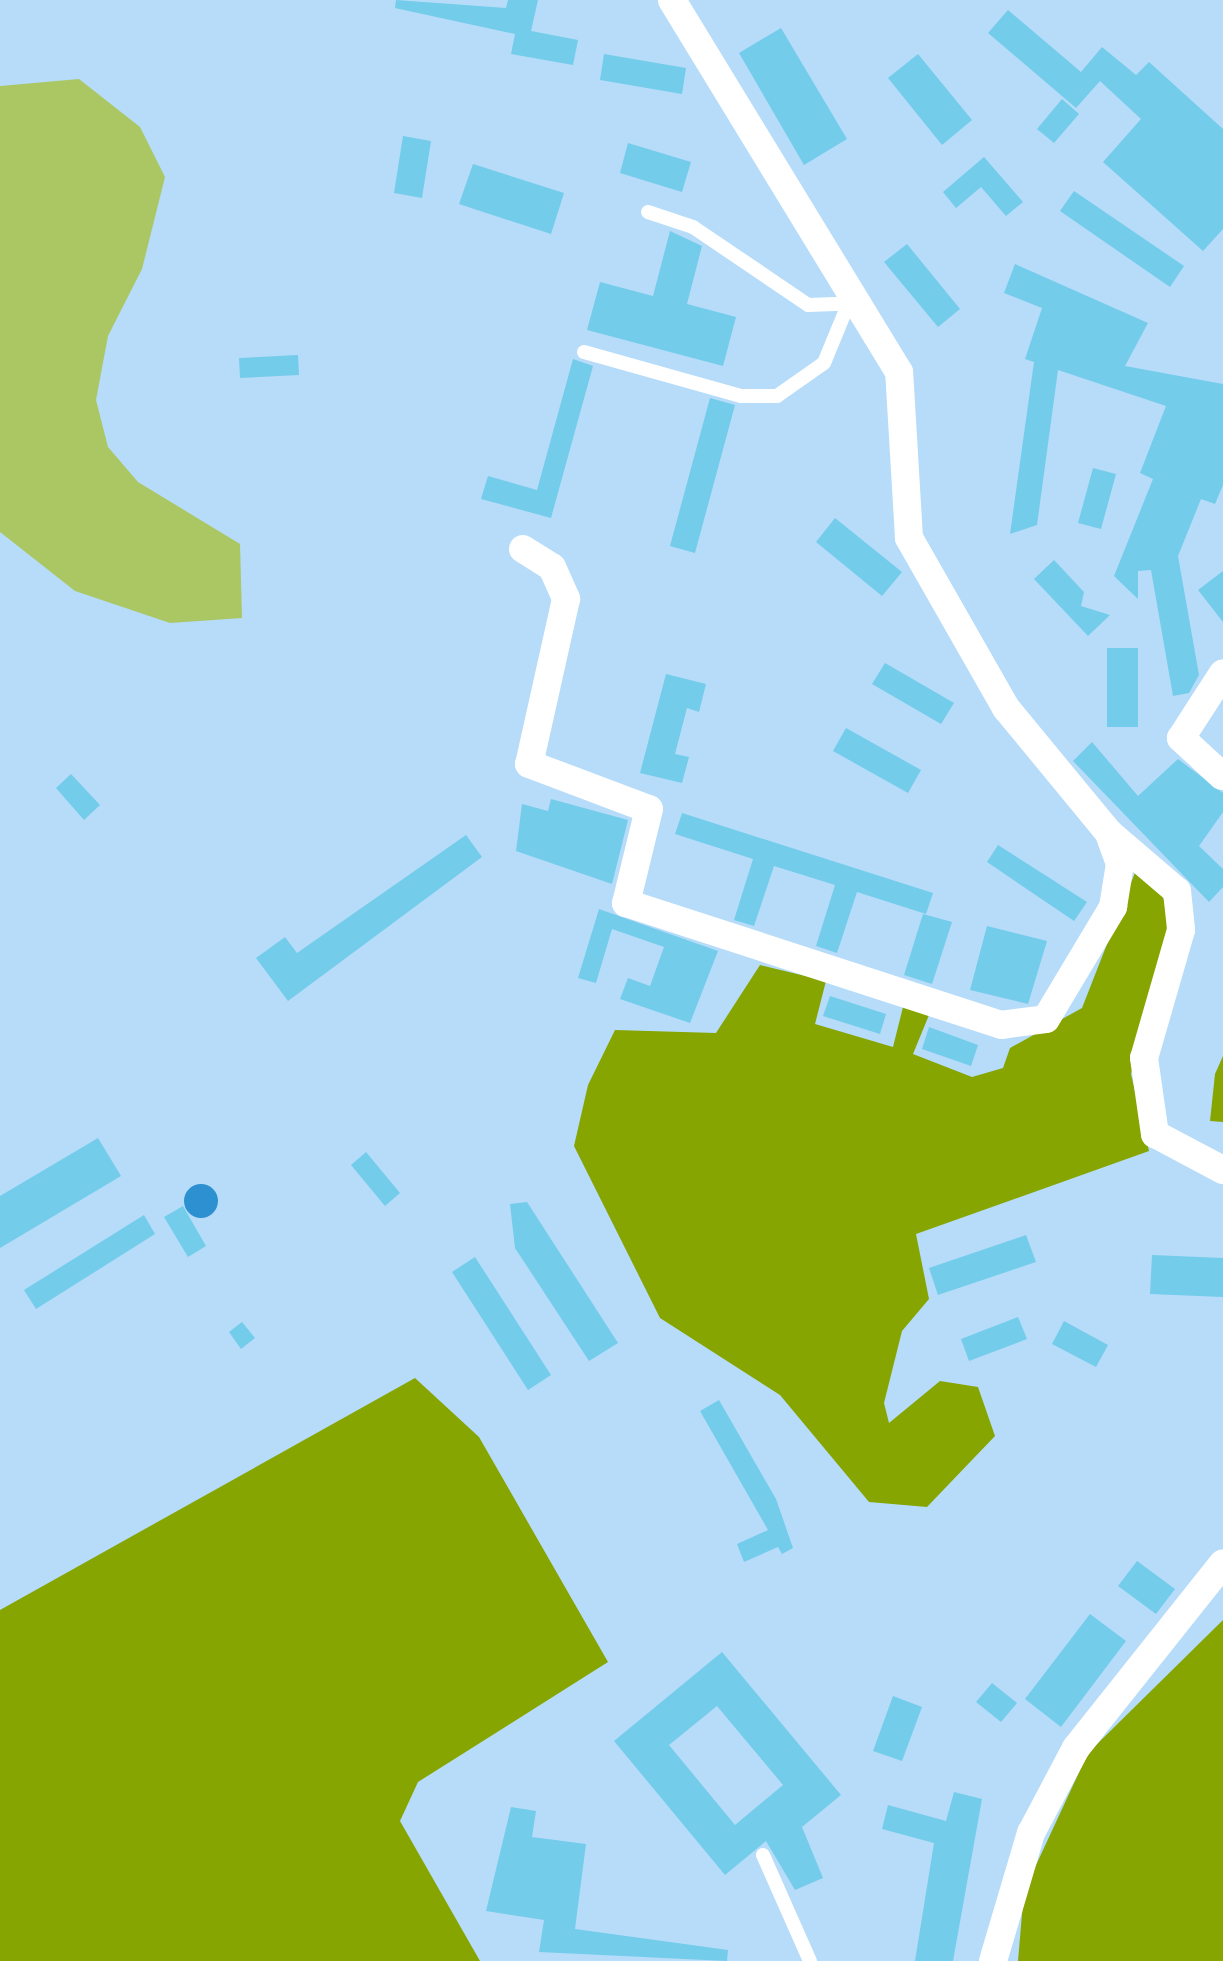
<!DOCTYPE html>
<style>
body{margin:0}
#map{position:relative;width:1223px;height:1961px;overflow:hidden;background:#b6dcf9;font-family:Roboto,sans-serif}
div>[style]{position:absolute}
.green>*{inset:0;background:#abc763}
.forest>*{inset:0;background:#86a500}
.water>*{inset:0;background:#2d90d0}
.round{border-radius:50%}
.building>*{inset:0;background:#73ccea}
.service>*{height:14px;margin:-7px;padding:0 7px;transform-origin:7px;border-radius:7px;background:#fff}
.minor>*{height:28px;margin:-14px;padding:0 14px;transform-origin:14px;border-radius:14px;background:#fff}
span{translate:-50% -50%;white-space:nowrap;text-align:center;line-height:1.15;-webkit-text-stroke:8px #b6dcf9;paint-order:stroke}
</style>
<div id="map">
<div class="green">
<div style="clip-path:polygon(79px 79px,140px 127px,165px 177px,142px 269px,108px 336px,96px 400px,108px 447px,138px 482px,240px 544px,242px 618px,170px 623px,75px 591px,0 532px,0 86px)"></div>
</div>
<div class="forest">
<div style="clip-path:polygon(1138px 865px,1162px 889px,1168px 926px,1131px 1074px,1149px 1151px,916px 1234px,929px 1299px,902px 1331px,884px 1403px,889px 1423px,940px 1381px,978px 1387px,995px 1436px,927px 1507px,869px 1502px,780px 1395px,660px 1318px,574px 1146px,588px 1085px,615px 1030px,716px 1033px,760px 965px,826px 981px,815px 1024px,893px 1047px,903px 1007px,929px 1015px,913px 1054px,972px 1077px,1003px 1068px,1010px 1048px,1082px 1008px)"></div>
<div style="clip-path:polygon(1223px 1056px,1223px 1122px,1210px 1121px,1215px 1074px)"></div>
<div style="clip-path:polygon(415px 1378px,479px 1437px,608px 1662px,418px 1782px,400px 1821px,480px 1961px,0 1961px,0 1610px)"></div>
<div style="clip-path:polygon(1223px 1620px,1223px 1961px,1018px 1961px,1024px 1891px,1088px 1753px)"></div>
</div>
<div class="water">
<div class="round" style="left:184px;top:1184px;width:34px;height:34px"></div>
</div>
<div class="building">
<div style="clip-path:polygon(396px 0,506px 8px,508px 0,538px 0,531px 31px,578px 40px,573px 65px,511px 54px,515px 34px,395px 8px)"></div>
<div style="clip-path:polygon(1008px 10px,1081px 72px,1102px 47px,1136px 75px,1149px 62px,1223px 129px,1223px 229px,1203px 251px,1103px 162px,1141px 119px,1100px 81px,1076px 108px,988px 33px)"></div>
<div style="clip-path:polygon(781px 28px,847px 139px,804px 165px,739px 53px)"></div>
<div style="clip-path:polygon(604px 54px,686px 68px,682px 94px,600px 80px)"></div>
<div style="clip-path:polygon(918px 54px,972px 120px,942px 145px,888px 78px)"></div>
<div style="clip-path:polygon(1062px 99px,1079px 114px,1054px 143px,1037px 129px)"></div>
<div style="clip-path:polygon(403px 136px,431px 141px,422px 198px,394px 193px)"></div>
<div style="clip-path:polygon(628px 143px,691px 162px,682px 192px,620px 173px)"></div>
<div style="clip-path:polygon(984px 157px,1023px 202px,1006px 216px,981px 187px,956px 208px,943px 192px)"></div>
<div style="clip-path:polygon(473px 164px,564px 193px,551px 234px,459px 204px)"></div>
<div style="clip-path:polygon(1074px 191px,1184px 266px,1170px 287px,1060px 211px)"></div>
<div style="clip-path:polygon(670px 231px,702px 246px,687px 304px,736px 317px,723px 366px,587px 330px,600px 282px,653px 296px)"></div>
<div style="clip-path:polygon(907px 244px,960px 309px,938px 327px,884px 262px)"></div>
<div style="clip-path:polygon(1015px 264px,1148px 323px,1125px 366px,1223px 384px,1223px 485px,1215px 504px,1201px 499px,1178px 556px,1199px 675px,1189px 693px,1173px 696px,1151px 570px,1138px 571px,1138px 599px,1114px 576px,1153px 479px,1140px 473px,1166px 406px,1058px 370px,1037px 525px,1010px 534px,1034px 362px,1025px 359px,1042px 308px,1004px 293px)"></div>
<div style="clip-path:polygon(298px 355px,299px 375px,240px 378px,239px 358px)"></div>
<div style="clip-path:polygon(573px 359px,593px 366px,551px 518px,481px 499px,488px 476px,537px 490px)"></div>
<div style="clip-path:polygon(710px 398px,735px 405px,695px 553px,670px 546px)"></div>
<div style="clip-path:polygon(1093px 468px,1116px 474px,1101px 529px,1078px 523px)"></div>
<div style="clip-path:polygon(835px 518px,902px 572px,882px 596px,816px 542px)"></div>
<div style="clip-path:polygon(1054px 560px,1084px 592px,1081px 606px,1110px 615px,1088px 636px,1034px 579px)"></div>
<div style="clip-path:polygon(1223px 571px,1223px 622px,1198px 590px)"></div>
<div style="clip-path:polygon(1107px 648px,1138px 648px,1138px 727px,1107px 727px)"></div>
<div style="clip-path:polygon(885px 663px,954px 703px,941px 724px,872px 684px)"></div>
<div style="clip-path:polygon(666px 674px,706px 684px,699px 712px,687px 708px,675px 754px,689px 757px,682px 783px,640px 773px)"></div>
<div style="clip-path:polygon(846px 728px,921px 770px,908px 793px,833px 751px)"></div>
<div style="clip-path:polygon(1092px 742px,1138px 796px,1178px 759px,1223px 793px,1223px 812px,1199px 846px,1223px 869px,1223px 887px,1209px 902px,1073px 761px)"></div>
<div style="clip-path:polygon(71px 774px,100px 805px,84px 820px,56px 788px)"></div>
<div style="clip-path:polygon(551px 799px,628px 820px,612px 884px,516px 851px,522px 804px,548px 811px)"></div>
<div style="clip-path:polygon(682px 813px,933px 893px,926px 914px,857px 892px,837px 953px,816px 946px,835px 885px,774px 866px,754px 926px,734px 920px,753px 859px,675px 834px)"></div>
<div style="clip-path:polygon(466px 835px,482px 857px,288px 1001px,256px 958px,285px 937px,297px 953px)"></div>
<div style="clip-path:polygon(998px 845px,1087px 902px,1074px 921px,987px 862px)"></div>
<div style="clip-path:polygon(599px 909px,718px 951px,690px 1023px,620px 999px,628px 978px,650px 986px,664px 947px,612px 929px,596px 983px,578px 978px)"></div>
<div style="clip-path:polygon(923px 914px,952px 922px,932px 984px,904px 975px)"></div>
<div style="clip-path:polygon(987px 926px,1047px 941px,1028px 1004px,970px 990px)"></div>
<div style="clip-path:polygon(830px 996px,886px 1014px,880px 1034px,823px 1016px)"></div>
<div style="clip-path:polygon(929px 1027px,978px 1045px,971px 1066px,922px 1049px)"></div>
<div style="clip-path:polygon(98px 1138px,121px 1176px,0 1248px,0 1196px)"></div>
<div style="clip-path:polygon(366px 1152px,400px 1193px,385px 1206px,351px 1165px)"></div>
<div style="clip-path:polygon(527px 1202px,618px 1343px,589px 1361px,515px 1248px,510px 1204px)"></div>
<div style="clip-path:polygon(183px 1206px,206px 1246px,188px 1257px,164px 1217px)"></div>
<div style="clip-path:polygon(144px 1215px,155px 1234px,36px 1309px,24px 1290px)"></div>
<div style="clip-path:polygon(1026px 1235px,1036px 1262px,938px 1295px,929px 1268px)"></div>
<div style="clip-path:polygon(1152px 1255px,1223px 1258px,1223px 1297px,1150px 1294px)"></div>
<div style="clip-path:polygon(475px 1257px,551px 1375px,528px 1390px,452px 1272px)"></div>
<div style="clip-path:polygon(1018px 1317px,1027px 1339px,969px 1361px,961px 1339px)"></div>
<div style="clip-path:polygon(1064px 1321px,1108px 1345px,1096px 1367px,1052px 1344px)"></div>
<div style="clip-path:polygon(242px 1322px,255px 1338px,241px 1349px,229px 1332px)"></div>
<div style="clip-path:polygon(719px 1400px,776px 1499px,793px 1548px,782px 1554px,778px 1547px,744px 1562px,737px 1544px,768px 1530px,700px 1411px)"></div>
<div style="clip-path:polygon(1137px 1561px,1175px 1589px,1156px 1614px,1118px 1586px)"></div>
<div style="clip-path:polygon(1090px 1614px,1126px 1641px,1061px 1727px,1025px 1699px)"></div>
<div style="clip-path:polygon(evenodd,722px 1652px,841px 1795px,802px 1827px,823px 1878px,795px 1890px,766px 1841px,725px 1875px,614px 1741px,722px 1652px,717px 1706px,783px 1785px,735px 1825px,669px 1745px,717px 1706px)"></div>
<div style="clip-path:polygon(992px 1683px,1017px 1703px,1001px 1722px,976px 1702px)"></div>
<div style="clip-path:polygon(893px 1696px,922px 1707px,902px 1761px,873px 1751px)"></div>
<div style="clip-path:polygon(954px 1792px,982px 1799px,953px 1961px,915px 1961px,934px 1843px,882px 1829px,888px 1805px,946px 1821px)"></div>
<div style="clip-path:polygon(511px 1807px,536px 1811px,532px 1837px,586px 1844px,575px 1929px,728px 1950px,727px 1961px,539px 1952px,544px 1920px,486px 1911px)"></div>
</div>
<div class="service">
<div style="left:648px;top:212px;width:47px;rotate:18.4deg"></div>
<div style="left:693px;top:227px;width:139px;rotate:34.1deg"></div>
<div style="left:808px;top:305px;width:34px;rotate:-2deg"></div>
<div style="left:584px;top:352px;width:163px;rotate:15.7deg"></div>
<div style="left:741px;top:396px;width:36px"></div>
<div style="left:777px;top:396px;width:57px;rotate:-35.1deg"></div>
<div style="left:824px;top:363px;width:74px;rotate:-67.6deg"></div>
<div style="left:763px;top:1855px;width:116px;rotate:66.1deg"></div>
</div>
<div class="minor">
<div style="left:523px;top:549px;width:34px;rotate:32deg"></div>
<div style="left:552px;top:567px;width:35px;rotate:66deg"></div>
<div style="left:566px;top:599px;width:169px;rotate:102.6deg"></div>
<div style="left:529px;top:764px;width:128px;rotate:20.6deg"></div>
<div style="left:649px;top:809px;width:97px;rotate:103.7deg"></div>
<div style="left:626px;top:903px;width:394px;rotate:18deg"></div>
<div style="left:1001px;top:1025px;width:45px;rotate:-7.6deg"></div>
<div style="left:1046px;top:1019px;width:131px;rotate:-59.1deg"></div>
<div style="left:1113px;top:907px;width:44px;rotate:-80.8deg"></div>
<div style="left:1120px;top:864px;width:33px;rotate:-110deg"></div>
<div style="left:1109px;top:833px;width:162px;rotate:-129.5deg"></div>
<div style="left:1006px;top:708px;width:196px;rotate:-119.7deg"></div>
<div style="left:909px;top:538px;width:166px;rotate:-93.4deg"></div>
<div style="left:899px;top:372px;width:436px;rotate:-121.4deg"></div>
<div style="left:1222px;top:776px;width:56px;rotate:-137.2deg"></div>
<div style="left:1181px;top:738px;width:77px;rotate:-57.1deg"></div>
<div style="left:1109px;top:833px;width:89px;rotate:40.5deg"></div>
<div style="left:1177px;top:891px;width:39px;rotate:84deg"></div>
<div style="left:1181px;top:930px;width:133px;rotate:106.1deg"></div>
<div style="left:1144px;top:1058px;width:77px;rotate:81.8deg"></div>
<div style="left:1155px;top:1134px;width:77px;rotate:27.9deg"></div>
<div style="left:993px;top:1961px;width:134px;rotate:-73.5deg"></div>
<div style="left:1031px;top:1833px;width:96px;rotate:-62.1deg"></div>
<div style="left:1076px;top:1748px;width:236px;rotate:-51.5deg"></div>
</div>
</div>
